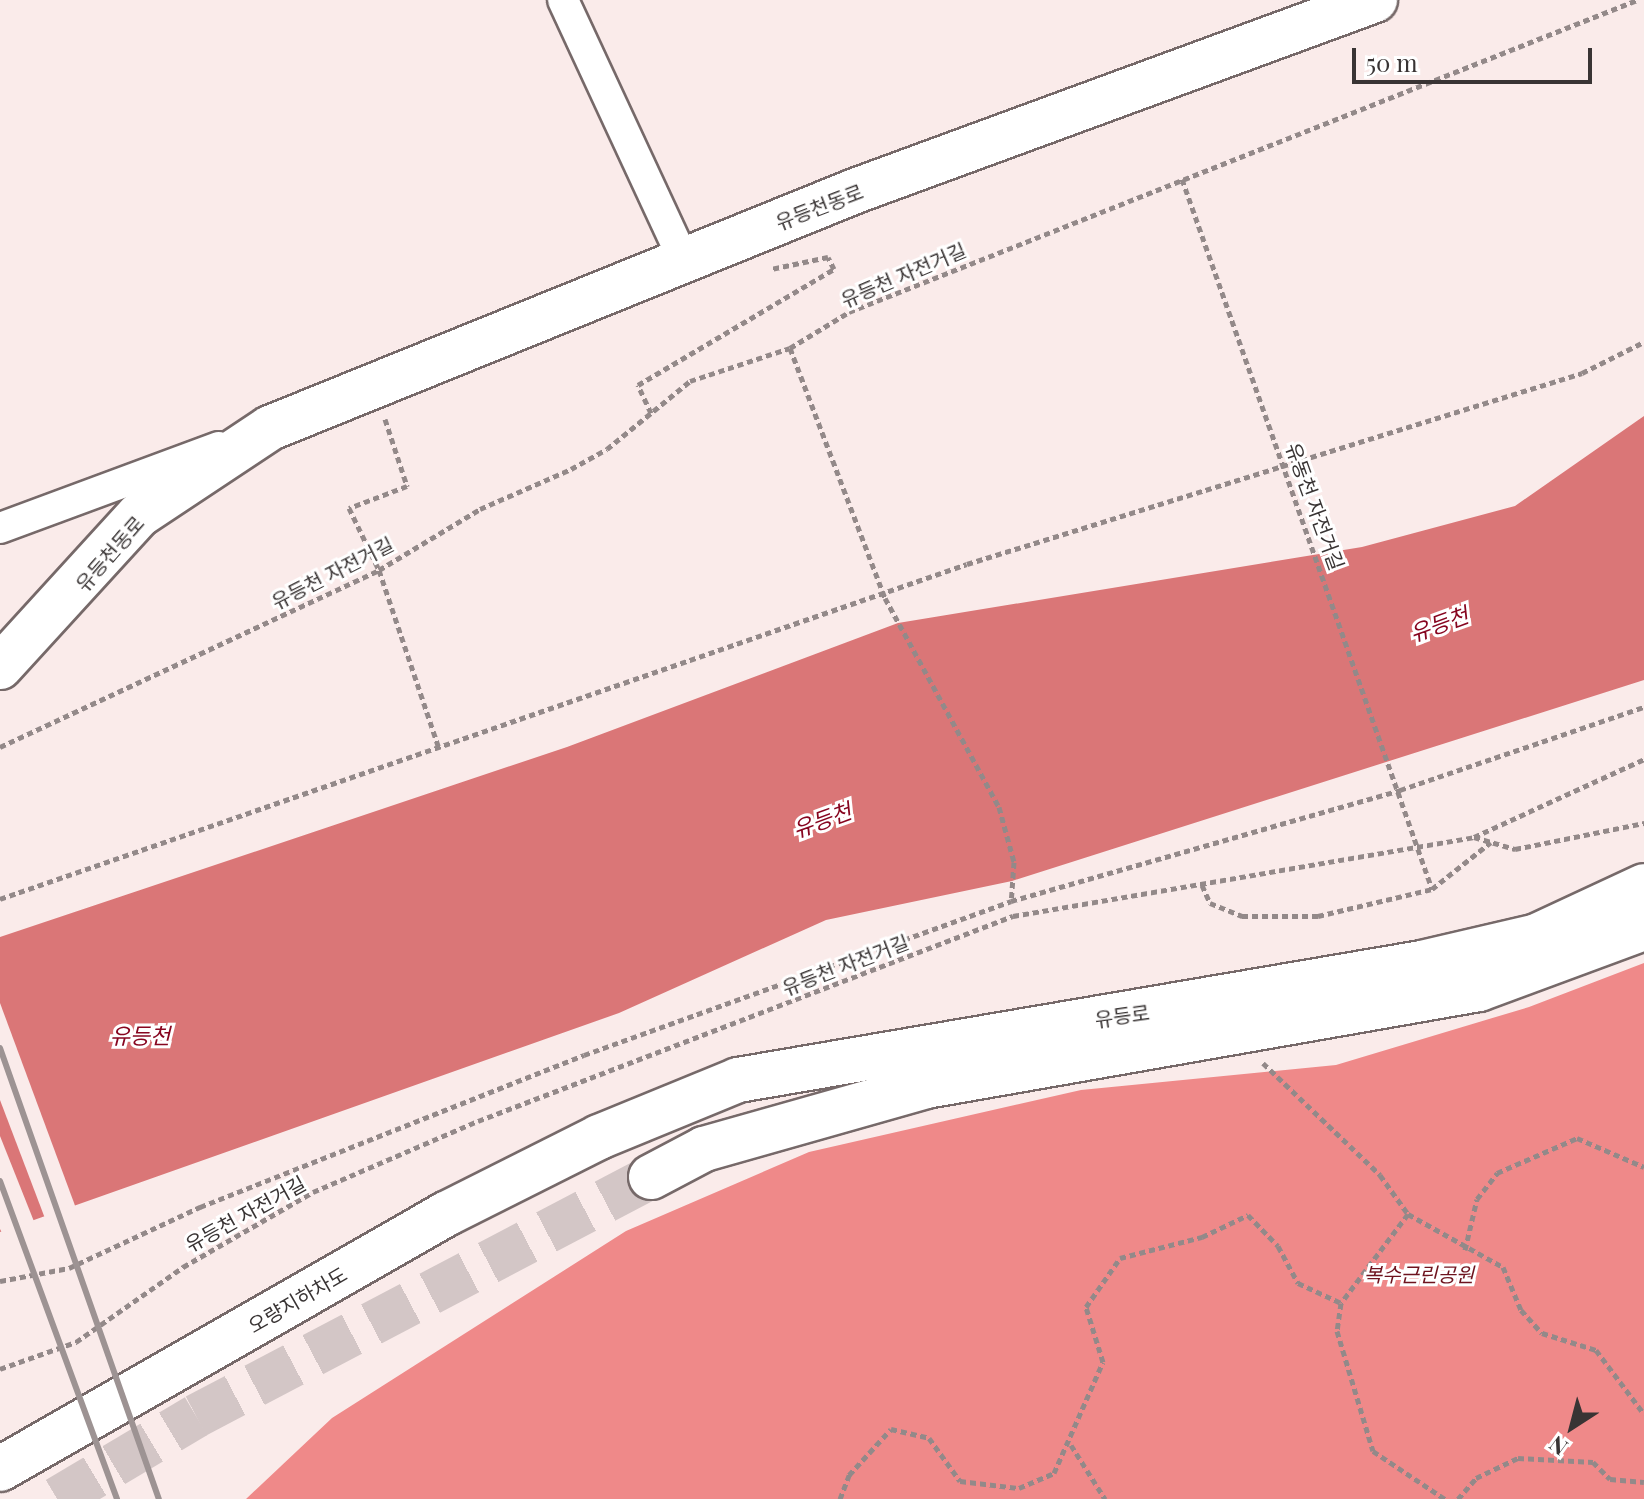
<!DOCTYPE html>
<meta charset="utf-8">
<style>
body{margin:0}
#map{position:relative;width:1644px;height:1499px;overflow:hidden;background:#faebea;font-family:"Playfair Display","Noto Sans KR",serif}
div>[style]{position:absolute}
.forest>*{inset:0;background:#ef8989}
.water>*{inset:0;background:#da7677}
.pier>*{inset:0;background:#faebea}
.primary-tunnel>*{height:44px;margin-top:-22px;transform-origin:0;background:repeating-linear-gradient(90deg,#d3c6c6 0 44px,transparent 0 66px)}
.path>*{height:5px;margin-top:-2.5px;transform-origin:0;background:repeating-linear-gradient(90deg,#938989 0 6px,transparent 0 10px)}
.roads{filter:drop-shadow(2px 0 #766969) drop-shadow(-2px 0 #766969) drop-shadow(0 2px #766969) drop-shadow(0 -2px #766969)}
.minor>*{height:30px;margin:-15px;padding:0 15px;transform-origin:15px;border-radius:15px;background:#fff}
.secondary>*{height:44px;margin:-22px;padding:0 22px;transform-origin:22px;border-radius:22px;background:#fff}
.primary>*{height:44px;margin:-22px;padding:0 22px;transform-origin:22px;border-radius:22px;background:#fff}
.rail>*{height:6px;margin:-3px;padding:0 3px;transform-origin:3px;border-radius:3px;background:#9d9393}
span{translate:-50% -50%;white-space:nowrap;text-align:center;line-height:1.15;-webkit-text-stroke:6px #fff;paint-order:stroke}
.street-label{font-size:20px;color:#393434}
.park-label{font-size:20px;color:#6e131e;font-style:italic}
.water-label{font-size:22px;color:#870620;font-style:italic}
.north{position:absolute;left:1532px;top:1387px;width:80px;height:80px;-webkit-text-stroke:6px #fff;paint-order:stroke;rotate:216deg;font-size:22px;font-weight:700;line-height:32px;text-align:center;color:#393434}
.north::after{content:'';display:block;margin:auto;width:28px;height:36px;background:#393434;clip-path:polygon(50% 0,100% 100%,50% 72%,0 100%)}
.scale{position:absolute;left:1352px;top:48px;width:240px;height:36px;box-sizing:border-box;border:4px solid #393434;border-top:0;padding-left:10px;font-size:24px;line-height:28px;white-space:nowrap;color:#393434;-webkit-text-stroke:6px #fff;paint-order:stroke}
</style>
<div id="map">
<div class="forest">
<div style="clip-path:polygon(1644px 963px,1644px 1499px,246px 1499px,332px 1418px,626px 1231px,809px 1152px,1081px 1090px,1336px 1065px,1529px 1007px)"></div>
</div>
<div class="water">
<div style="clip-path:polygon(1644px 416px,1644px 680px,1012px 881px,826px 920px,619px 1013px,0 1232px,0 937px,567px 747px,898px 623px,1362px 547px,1515px 506px)"></div>
</div>
<div class="pier">
<div style="clip-path:polygon(0 1003px,77px 1211px,46px 1221px,0 1100px)"></div>
<div style="clip-path:polygon(0 1136px,35px 1224px,3px 1235px,0 1229px)"></div>
</div>
<div class="primary-tunnel">
<div style="left:57px;top:1499px;width:162px;rotate:-30.8deg"></div>
<div style="left:196px;top:1416px;width:514px;rotate:-27.71deg"></div>
</div>
<div class="path">
<div style="left:1182px;top:179px;width:753px;rotate:70.6deg"></div>
<div style="left:790px;top:348px;width:267px;rotate:69.2deg"></div>
<div style="left:885px;top:598px;width:238px;rotate:61.4deg"></div>
<div style="left:999px;top:807px;width:57px;rotate:74.7deg"></div>
<div style="left:1014px;top:862px;width:39px;rotate:94deg"></div>
<div style="left:651px;top:413px;width:31px;rotate:-115deg"></div>
<div style="left:638px;top:385px;width:228px;rotate:-30.6deg"></div>
<div style="left:834px;top:269px;width:13px;rotate:-117deg"></div>
<div style="left:828px;top:257px;width:58px;rotate:168.1deg"></div>
<div style="left:385px;top:419px;width:71px;rotate:71.8deg"></div>
<div style="left:407px;top:486px;width:62px;rotate:159.2deg"></div>
<div style="left:349px;top:508px;width:69px;rotate:64.2deg"></div>
<div style="left:379px;top:570px;width:188px;rotate:71.4deg"></div>
<div style="left:0;top:747px;width:418px;rotate:-25deg"></div>
<div style="left:379px;top:570px;width:118px;rotate:-31.1deg"></div>
<div style="left:480px;top:509px;width:99px;rotate:-23.7deg"></div>
<div style="left:571px;top:469px;width:41px;rotate:-29.1deg"></div>
<div style="left:607px;top:449px;width:107px;rotate:-39.3deg"></div>
<div style="left:690px;top:381px;width:105px;rotate:-18.3deg"></div>
<div style="left:790px;top:348px;width:69px;rotate:-31.4deg"></div>
<div style="left:849px;top:312px;width:848px;rotate:-21.6deg"></div>
<div style="left:1474px;top:837px;width:43px;rotate:16.3deg"></div>
<div style="left:1515px;top:849px;width:132px;rotate:-11.4deg"></div>
<div style="left:1202px;top:885px;width:20px;rotate:66deg"></div>
<div style="left:1210px;top:903px;width:35px;rotate:22deg"></div>
<div style="left:1242px;top:916px;width:76px"></div>
<div style="left:1318px;top:916px;width:117px;rotate:-13.3deg"></div>
<div style="left:1432px;top:889px;width:75px;rotate:-38.5deg"></div>
<div style="left:0;top:899px;width:1023px;rotate:-19.11deg"></div>
<div style="left:967px;top:564px;width:644px;rotate:-17.25deg"></div>
<div style="left:1582px;top:373px;width:69px;rotate:-26.6deg"></div>
<div style="left:1263px;top:1063px;width:162px;rotate:43.7deg"></div>
<div style="left:1380px;top:1175px;width:48px;rotate:54.3deg"></div>
<div style="left:1408px;top:1214px;width:109px;rotate:29.2deg"></div>
<div style="left:1503px;top:1267px;width:47px;rotate:67.3deg"></div>
<div style="left:1521px;top:1310px;width:31px;rotate:48deg"></div>
<div style="left:1542px;top:1333px;width:57px;rotate:17.5deg"></div>
<div style="left:1596px;top:1350px;width:80px;rotate:53.1deg"></div>
<div style="left:1408px;top:1214px;width:111px;rotate:127deg"></div>
<div style="left:1341px;top:1303px;width:28px;rotate:98deg"></div>
<div style="left:1337px;top:1331px;width:125px;rotate:73.3deg"></div>
<div style="left:1373px;top:1451px;width:87px;rotate:33.7deg"></div>
<div style="left:1465px;top:1250px;width:52px;rotate:-76.8deg"></div>
<div style="left:1477px;top:1199px;width:33px;rotate:-52deg"></div>
<div style="left:1497px;top:1173px;width:87px;rotate:-23.6deg"></div>
<div style="left:1577px;top:1138px;width:73px;rotate:23.4deg"></div>
<div style="left:0;top:1281px;width:70px;rotate:-10.7deg"></div>
<div style="left:69px;top:1268px;width:145px;rotate:-25deg"></div>
<div style="left:200px;top:1207px;width:413px;rotate:-21.6deg"></div>
<div style="left:584px;top:1055px;width:454px;rotate:-19.8deg"></div>
<div style="left:1011px;top:901px;width:405px;rotate:-15.9deg"></div>
<div style="left:1400px;top:790px;width:258px;rotate:-18.8deg"></div>
<div style="left:0;top:1369px;width:81px;rotate:-19.6deg"></div>
<div style="left:76px;top:1342px;width:131px;rotate:-35deg"></div>
<div style="left:183px;top:1267px;width:150px;rotate:-30deg"></div>
<div style="left:313px;top:1192px;width:180px;rotate:-23.3deg"></div>
<div style="left:478px;top:1121px;width:573px;rotate:-20.97deg"></div>
<div style="left:1013px;top:916px;width:468px;rotate:-9.7deg"></div>
<div style="left:1474px;top:837px;width:187px;rotate:-24.6deg"></div>
<div style="left:1071px;top:1445px;width:64px;rotate:57.8deg"></div>
<div style="left:840px;top:1499px;width:26px;rotate:-69deg"></div>
<div style="left:849px;top:1475px;width:62px;rotate:-47.6deg"></div>
<div style="left:891px;top:1429px;width:39px;rotate:13deg"></div>
<div style="left:929px;top:1438px;width:53px;rotate:54.2deg"></div>
<div style="left:960px;top:1481px;width:59px;rotate:6.8deg"></div>
<div style="left:1019px;top:1488px;width:38px;rotate:-23deg"></div>
<div style="left:1054px;top:1473px;width:121px;rotate:-66.2deg"></div>
<div style="left:1103px;top:1362px;width:58px;rotate:-107.2deg"></div>
<div style="left:1086px;top:1307px;width:60px;rotate:-55.2deg"></div>
<div style="left:1120px;top:1258px;width:85px;rotate:-14.4deg"></div>
<div style="left:1202px;top:1237px;width:51px;rotate:-25.6deg"></div>
<div style="left:1248px;top:1215px;width:43px;rotate:45.9deg"></div>
<div style="left:1278px;top:1246px;width:42px;rotate:61.6deg"></div>
<div style="left:1298px;top:1283px;width:47px;rotate:24.9deg"></div>
<div style="left:1458px;top:1499px;width:28px;rotate:-49deg"></div>
<div style="left:1476px;top:1478px;width:47px;rotate:-25.5deg"></div>
<div style="left:1518px;top:1458px;width:75px;rotate:3.1deg"></div>
<div style="left:1593px;top:1462px;width:24px;rotate:45deg"></div>
<div style="left:1610px;top:1479px;width:34px;rotate:5deg"></div>
</div>
<div class="roads">
<div class="minor">
<div style="left:563px;top:0;width:285px;rotate:65.1deg"></div>
<div style="left:0;top:528px;width:233px;rotate:-20.3deg"></div>
</div>
<div class="secondary">
<div style="left:0;top:667px;width:206px;rotate:-47.6deg"></div>
<div style="left:139px;top:515px;width:157px;rotate:-33.6deg"></div>
<div style="left:270px;top:428px;width:631px;rotate:-22.05deg"></div>
<div style="left:855px;top:191px;width:554px;rotate:-20.17deg"></div>
</div>
<div class="primary">
<div style="left:651px;top:1177px;width:60px;rotate:-27.8deg"></div>
<div style="left:704px;top:1149px;width:231px;rotate:-15.8deg"></div>
<div style="left:926px;top:1086px;width:561px;rotate:-9.95deg"></div>
<div style="left:1479px;top:989px;width:176px;rotate:-20.3deg"></div>
<div style="left:0;top:1469px;width:514px;rotate:-29.76deg"></div>
<div style="left:446px;top:1214px;width:171px;rotate:-26.7deg"></div>
<div style="left:599px;top:1137px;width:150px;rotate:-22.3deg"></div>
<div style="left:738px;top:1080px;width:694px;rotate:-9.71deg"></div>
<div style="left:1422px;top:963px;width:118px;rotate:-13.2deg"></div>
<div style="left:1537px;top:936px;width:118px;rotate:-25deg"></div>
</div>
</div>
<div class="rail">
<div style="left:0;top:1048px;width:478px;rotate:70.6deg"></div>
<div style="left:0;top:1181px;width:339px;rotate:69.8deg"></div>
</div>
<div class="street-label">
<span style="left:819px;top:206px;rotate:-21deg">유등천동로</span>
<span style="left:903px;top:274px;rotate:-23deg">유등천 자전거길</span>
<span style="left:1316px;top:506px;rotate:70deg">유동천 자전거길</span>
<span style="left:109px;top:553px;rotate:-49deg">유등천동로</span>
<span style="left:332px;top:572px;rotate:-27deg">유등천 자전거길</span>
<span style="left:845px;top:964px;rotate:-21deg">유등천 자전거길</span>
<span style="left:1122px;top:1015px;rotate:-8deg">유등로</span>
<span style="left:245px;top:1213px;rotate:-29deg">유등천 자전거길</span>
<span style="left:297px;top:1299px;rotate:-30deg">오량지하차도</span>
</div>
<div class="park-label">
<span style="left:1419px;top:1273px">복수근린공원</span>
</div>
<div class="water-label">
<span style="left:1439px;top:624px;rotate:-20deg">유등천</span>
<span style="left:822px;top:820px;rotate:-20deg">유등천</span>
<span style="left:140px;top:1036px">유등천</span>
</div>
<div class="north">N</div>
<div class="scale">50 m</div>
</div>
